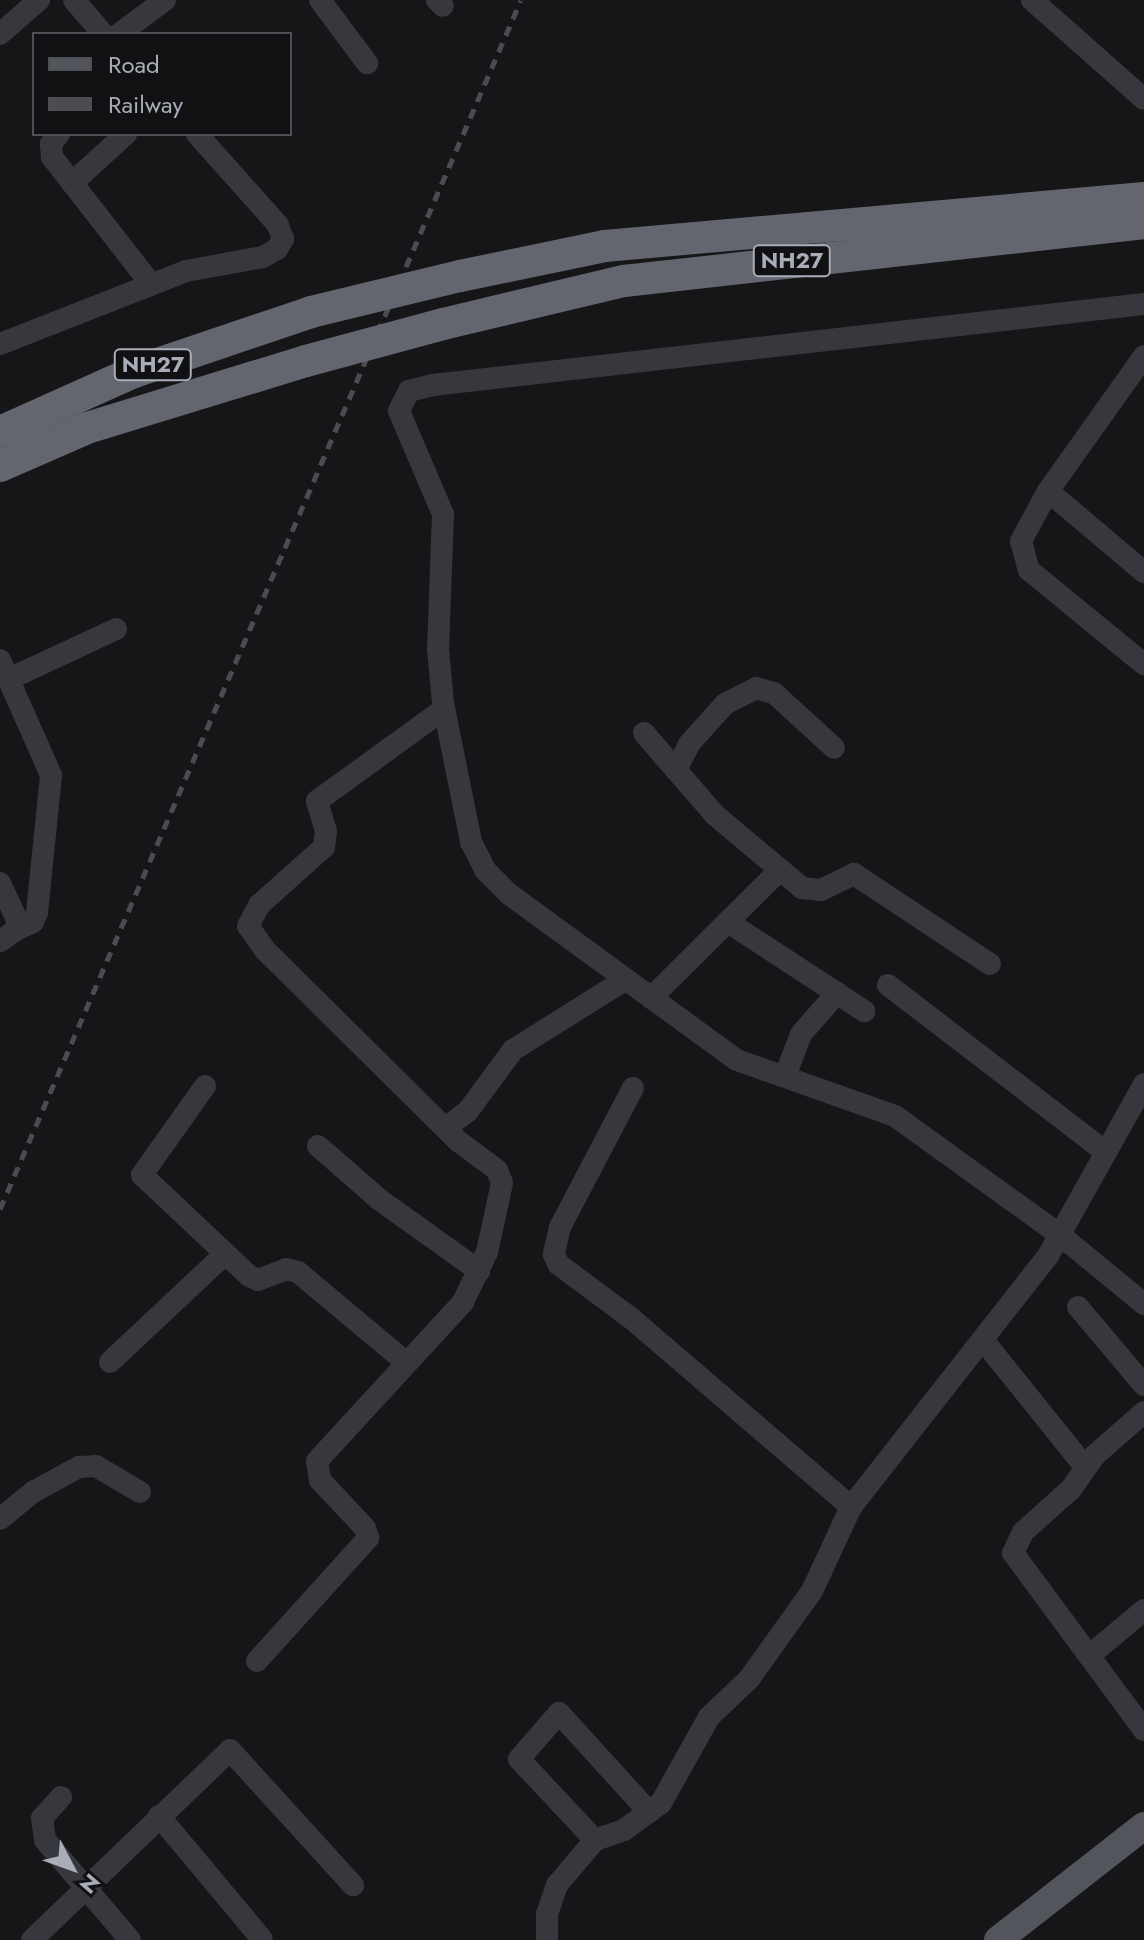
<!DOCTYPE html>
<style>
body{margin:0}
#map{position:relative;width:1144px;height:1940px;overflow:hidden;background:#161618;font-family:Jost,sans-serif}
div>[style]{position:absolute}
.minor>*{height:22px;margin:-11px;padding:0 11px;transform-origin:11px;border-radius:11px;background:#37383d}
.major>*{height:28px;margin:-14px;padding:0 14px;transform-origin:14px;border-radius:14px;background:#53555c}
.highway>*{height:32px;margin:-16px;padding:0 16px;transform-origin:16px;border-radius:16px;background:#63666e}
.rail>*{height:5px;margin-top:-2.5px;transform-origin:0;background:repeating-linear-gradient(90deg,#4a4c52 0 10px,transparent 0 18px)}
.highway-bridge>*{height:32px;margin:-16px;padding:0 16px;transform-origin:16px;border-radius:16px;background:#63666e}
span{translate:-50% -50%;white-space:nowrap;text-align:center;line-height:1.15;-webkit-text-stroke:7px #111113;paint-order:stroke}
.shield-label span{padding:2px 6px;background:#111113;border:2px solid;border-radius:6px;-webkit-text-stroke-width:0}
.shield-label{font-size:22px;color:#a8adb8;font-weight:700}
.legend{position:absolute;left:32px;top:32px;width:260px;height:104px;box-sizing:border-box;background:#111113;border:2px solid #4d4f55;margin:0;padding:10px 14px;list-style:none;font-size:24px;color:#a8adb8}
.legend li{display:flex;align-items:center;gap:16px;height:40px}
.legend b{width:40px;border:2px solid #4d4f55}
.north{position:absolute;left:32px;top:1828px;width:80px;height:80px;-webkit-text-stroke:6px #111113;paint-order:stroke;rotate:131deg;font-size:22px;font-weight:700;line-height:32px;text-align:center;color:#a8adb8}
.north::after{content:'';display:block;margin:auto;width:28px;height:36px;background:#a8adb8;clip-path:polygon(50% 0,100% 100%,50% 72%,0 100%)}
</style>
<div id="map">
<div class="minor">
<div style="left:74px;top:0;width:45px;rotate:49.5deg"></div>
<div style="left:320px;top:0;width:79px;rotate:53.3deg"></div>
<div style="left:437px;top:0;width:8px;rotate:45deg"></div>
<div style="left:1032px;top:0;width:149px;rotate:41.5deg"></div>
<div style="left:0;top:34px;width:52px;rotate:-41.1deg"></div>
<div style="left:119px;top:34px;width:57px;rotate:-36.5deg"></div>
<div style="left:59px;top:134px;width:13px;rotate:129deg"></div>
<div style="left:51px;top:144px;width:13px;rotate:86deg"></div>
<div style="left:52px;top:157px;width:161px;rotate:52.1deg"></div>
<div style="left:72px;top:183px;width:73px;rotate:-42.2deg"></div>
<div style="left:1144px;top:304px;width:716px;rotate:173.5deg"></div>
<div style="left:433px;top:385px;width:25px;rotate:166deg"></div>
<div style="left:409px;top:391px;width:22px;rotate:117deg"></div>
<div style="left:399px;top:411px;width:112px;rotate:66.9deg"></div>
<div style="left:443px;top:514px;width:135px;rotate:92.1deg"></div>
<div style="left:438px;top:649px;width:54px;rotate:84.7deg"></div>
<div style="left:443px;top:703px;width:142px;rotate:78.6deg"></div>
<div style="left:471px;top:842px;width:31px;rotate:63deg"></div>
<div style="left:485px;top:870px;width:34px;rotate:45deg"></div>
<div style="left:509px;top:894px;width:282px;rotate:36.1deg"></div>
<div style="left:737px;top:1060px;width:168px;rotate:19.5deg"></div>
<div style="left:895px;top:1116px;width:203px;rotate:35.8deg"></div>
<div style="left:1060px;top:1235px;width:109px;rotate:39.4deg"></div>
<div style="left:0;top:344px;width:200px;rotate:-21.4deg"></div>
<div style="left:186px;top:271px;width:78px;rotate:-10.3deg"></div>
<div style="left:263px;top:257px;width:16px;rotate:-30deg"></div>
<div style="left:277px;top:249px;width:12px;rotate:-59deg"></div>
<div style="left:283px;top:239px;width:15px;rotate:-110deg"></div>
<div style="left:278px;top:225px;width:122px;rotate:-131.7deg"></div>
<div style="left:1144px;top:356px;width:166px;rotate:125.4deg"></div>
<div style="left:1048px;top:491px;width:57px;rotate:118.4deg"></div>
<div style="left:1021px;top:541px;width:30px;rotate:75deg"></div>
<div style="left:1029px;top:570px;width:149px;rotate:39.3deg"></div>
<div style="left:1048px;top:491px;width:126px;rotate:40.2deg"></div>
<div style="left:0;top:660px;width:126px;rotate:66.1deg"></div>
<div style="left:51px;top:775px;width:138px;rotate:95.8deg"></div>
<div style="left:37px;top:912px;width:11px;rotate:112deg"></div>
<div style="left:33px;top:922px;width:19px;rotate:155deg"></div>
<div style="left:9px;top:679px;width:118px;rotate:-25deg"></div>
<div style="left:644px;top:733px;width:108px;rotate:49.1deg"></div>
<div style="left:715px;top:815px;width:114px;rotate:40deg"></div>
<div style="left:802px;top:888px;width:19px;rotate:6deg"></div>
<div style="left:821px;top:890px;width:37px;rotate:-26deg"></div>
<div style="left:854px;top:874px;width:163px;rotate:33.5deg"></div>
<div style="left:676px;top:770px;width:29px;rotate:-63deg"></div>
<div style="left:689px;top:744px;width:54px;rotate:-48deg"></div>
<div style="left:725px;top:704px;width:35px;rotate:-27deg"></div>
<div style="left:756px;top:688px;width:19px;rotate:16deg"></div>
<div style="left:774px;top:693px;width:81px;rotate:42.5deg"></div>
<div style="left:0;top:883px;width:41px;rotate:65.3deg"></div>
<div style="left:17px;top:920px;width:10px;rotate:96deg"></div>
<div style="left:16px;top:930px;width:19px;rotate:145deg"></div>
<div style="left:728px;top:922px;width:163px;rotate:33.2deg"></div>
<div style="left:888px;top:985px;width:275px;rotate:37.5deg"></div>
<div style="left:651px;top:998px;width:180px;rotate:-44.8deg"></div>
<div style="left:785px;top:1076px;width:45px;rotate:-69.1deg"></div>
<div style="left:801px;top:1034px;width:55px;rotate:-48.7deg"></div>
<div style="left:205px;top:1086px;width:109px;rotate:125.3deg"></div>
<div style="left:142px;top:1175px;width:147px;rotate:43.3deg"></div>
<div style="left:249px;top:1276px;width:10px;rotate:24deg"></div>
<div style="left:258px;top:1280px;width:30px;rotate:-21deg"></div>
<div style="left:286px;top:1269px;width:12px;rotate:14deg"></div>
<div style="left:298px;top:1272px;width:142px;rotate:39.9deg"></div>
<div style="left:633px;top:1088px;width:157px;rotate:117.7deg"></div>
<div style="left:560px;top:1227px;width:28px;rotate:103deg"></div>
<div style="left:554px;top:1254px;width:11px;rotate:68deg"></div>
<div style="left:558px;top:1264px;width:92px;rotate:36.6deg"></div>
<div style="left:632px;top:1319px;width:289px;rotate:40.6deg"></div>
<div style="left:446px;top:1128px;width:28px;rotate:-38deg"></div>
<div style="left:468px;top:1111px;width:76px;rotate:-53.6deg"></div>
<div style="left:513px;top:1050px;width:133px;rotate:-32.1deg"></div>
<div style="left:318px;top:1146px;width:82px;rotate:41.1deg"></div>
<div style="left:380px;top:1200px;width:122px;rotate:35.6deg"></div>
<div style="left:1078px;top:1307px;width:102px;rotate:49.8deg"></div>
<div style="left:983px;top:1340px;width:163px;rotate:51.2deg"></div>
<div style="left:110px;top:1362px;width:158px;rotate:-43.2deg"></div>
<div style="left:1144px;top:1412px;width:65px;rotate:138.7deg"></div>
<div style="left:1095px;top:1455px;width:42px;rotate:125.2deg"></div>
<div style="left:1071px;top:1489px;width:64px;rotate:138.1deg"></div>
<div style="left:1023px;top:1532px;width:23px;rotate:115deg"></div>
<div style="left:1013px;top:1553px;width:220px;rotate:53.5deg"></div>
<div style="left:0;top:1519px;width:43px;rotate:-39.3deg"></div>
<div style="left:33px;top:1492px;width:52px;rotate:-28.5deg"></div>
<div style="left:79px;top:1467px;width:17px;rotate:-3deg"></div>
<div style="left:96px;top:1466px;width:51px;rotate:30.6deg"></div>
<div style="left:1089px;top:1656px;width:72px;rotate:-39.9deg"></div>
<div style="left:257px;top:1661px;width:166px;rotate:-47.9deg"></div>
<div style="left:368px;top:1538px;width:10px;rotate:-107deg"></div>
<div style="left:365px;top:1528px;width:66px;rotate:-133.2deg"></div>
<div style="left:320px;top:1480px;width:19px;rotate:-99deg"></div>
<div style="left:317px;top:1461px;width:216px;rotate:-47.4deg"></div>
<div style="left:463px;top:1302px;width:55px;rotate:-64.4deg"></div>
<div style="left:487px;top:1252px;width:71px;rotate:-77.7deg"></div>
<div style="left:502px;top:1183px;width:14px;rotate:-111deg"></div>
<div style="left:497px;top:1170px;width:49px;rotate:-143.4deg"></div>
<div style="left:458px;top:1141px;width:272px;rotate:-135.3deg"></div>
<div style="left:265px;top:950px;width:29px;rotate:-125deg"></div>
<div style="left:248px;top:926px;width:24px;rotate:-62deg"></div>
<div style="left:259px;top:905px;width:87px;rotate:-41.7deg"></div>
<div style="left:324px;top:847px;width:16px;rotate:-83deg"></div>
<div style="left:326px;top:831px;width:31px;rotate:-107deg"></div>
<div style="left:317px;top:801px;width:157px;rotate:-35.9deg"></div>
<div style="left:61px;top:1797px;width:28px;rotate:132deg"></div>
<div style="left:42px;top:1818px;width:22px;rotate:82deg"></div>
<div style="left:45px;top:1840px;width:131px;rotate:49.6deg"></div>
<div style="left:159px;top:1816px;width:160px;rotate:50.1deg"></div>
<div style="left:595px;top:1840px;width:111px;rotate:-133.2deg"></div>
<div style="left:519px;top:1759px;width:61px;rotate:-49deg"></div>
<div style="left:559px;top:1713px;width:134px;rotate:47.7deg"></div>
<div style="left:32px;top:1940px;width:274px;rotate:-43.8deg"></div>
<div style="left:230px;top:1750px;width:183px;rotate:47.7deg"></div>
<div style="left:547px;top:1940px;width:26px;rotate:-90deg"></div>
<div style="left:547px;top:1914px;width:31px;rotate:-71deg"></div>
<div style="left:557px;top:1885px;width:59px;rotate:-49.8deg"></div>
<div style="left:595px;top:1840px;width:31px;rotate:-19deg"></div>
<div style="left:624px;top:1830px;width:46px;rotate:-36.1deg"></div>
<div style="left:661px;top:1803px;width:98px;rotate:-60.8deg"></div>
<div style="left:709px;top:1717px;width:55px;rotate:-43.5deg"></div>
<div style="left:749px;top:1679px;width:108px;rotate:-54.4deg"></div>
<div style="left:812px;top:1591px;width:93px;rotate:-65.1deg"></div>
<div style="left:851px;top:1507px;width:319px;rotate:-51.9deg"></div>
<div style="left:1048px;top:1256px;width:197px;rotate:-60.8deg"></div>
</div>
<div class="major">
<div style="left:998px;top:1940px;width:185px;rotate:-38deg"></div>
</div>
<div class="highway">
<div style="left:460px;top:276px;width:148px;rotate:-11.7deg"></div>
<div style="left:605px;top:246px;width:541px;rotate:-5.09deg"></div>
<div style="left:443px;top:324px;width:186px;rotate:-13.4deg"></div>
<div style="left:624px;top:281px;width:523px;rotate:-6.36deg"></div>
<div style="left:0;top:432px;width:147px;rotate:-24.1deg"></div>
<div style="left:134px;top:372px;width:187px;rotate:-18.7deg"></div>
<div style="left:0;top:466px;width:95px;rotate:-23.6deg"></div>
<div style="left:87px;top:428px;width:229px;rotate:-17deg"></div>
</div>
<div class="rail">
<div style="left:0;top:1209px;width:1316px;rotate:-66.69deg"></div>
</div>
<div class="highway-bridge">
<div style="left:311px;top:312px;width:153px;rotate:-13.6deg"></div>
<div style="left:306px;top:361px;width:142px;rotate:-15.1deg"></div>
</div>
<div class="shield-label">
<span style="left:792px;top:261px">NH27</span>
<span style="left:153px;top:365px">NH27</span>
</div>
<ul class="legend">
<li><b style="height:10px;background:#53555c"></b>Road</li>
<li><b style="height:10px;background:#4a4c52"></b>Railway</li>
</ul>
<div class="north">N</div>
</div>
